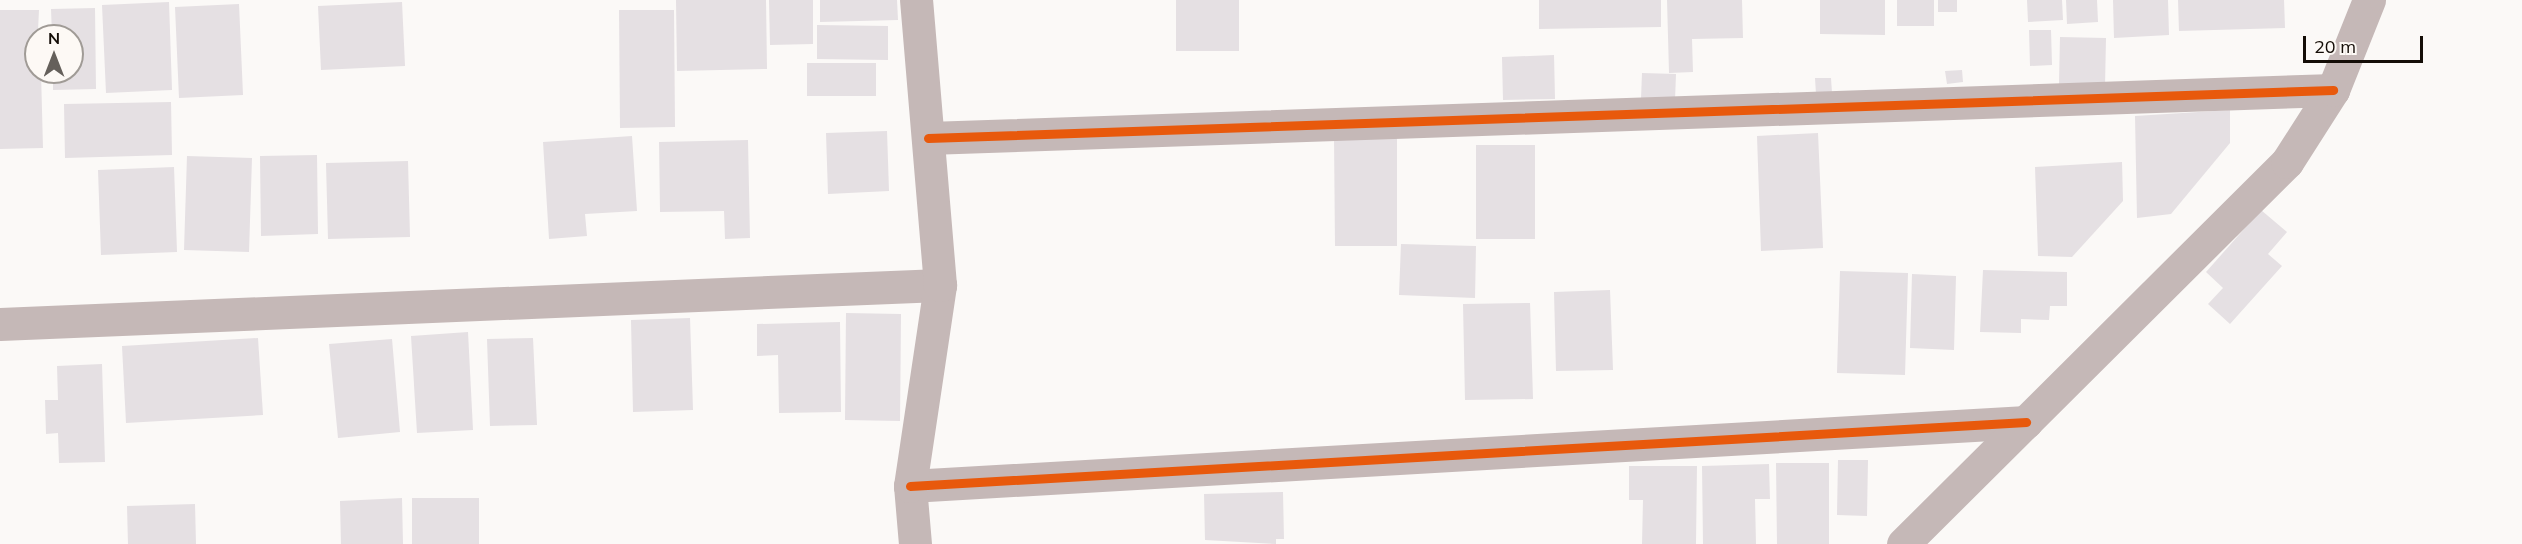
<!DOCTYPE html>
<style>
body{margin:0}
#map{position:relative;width:2522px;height:544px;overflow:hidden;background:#fbf9f7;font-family:Mulish,sans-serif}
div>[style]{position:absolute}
.building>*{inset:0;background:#e5e0e3}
.minor>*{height:33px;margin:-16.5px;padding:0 16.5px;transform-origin:16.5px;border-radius:16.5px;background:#c5b8b7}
.cycleway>*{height:9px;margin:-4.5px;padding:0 4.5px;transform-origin:4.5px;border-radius:4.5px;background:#e8590c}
span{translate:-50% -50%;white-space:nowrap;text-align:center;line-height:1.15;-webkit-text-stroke:4.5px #fdf9f5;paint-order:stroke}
.north{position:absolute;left:24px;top:24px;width:60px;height:60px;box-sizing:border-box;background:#fdf9f5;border:2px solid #a09b96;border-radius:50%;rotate:0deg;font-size:16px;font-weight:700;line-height:24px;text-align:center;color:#140d07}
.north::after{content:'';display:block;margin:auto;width:21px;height:27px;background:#65605b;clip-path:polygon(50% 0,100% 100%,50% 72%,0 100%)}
.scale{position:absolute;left:2303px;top:36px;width:120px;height:27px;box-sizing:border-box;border:3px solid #140d07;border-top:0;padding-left:8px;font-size:18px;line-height:21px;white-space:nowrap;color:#140d07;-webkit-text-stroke:4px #fdf9f5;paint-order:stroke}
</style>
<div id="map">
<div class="building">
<div style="clip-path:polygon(676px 0,766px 0,767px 69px,677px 71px)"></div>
<div style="clip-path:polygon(769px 0,813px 0,813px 44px,770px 45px)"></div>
<div style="clip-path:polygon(820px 0,897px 0,898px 20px,820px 22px)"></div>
<div style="clip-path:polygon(1176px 0,1239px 0,1239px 51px,1176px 51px)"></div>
<div style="clip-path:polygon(1539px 0,1661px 0,1661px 27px,1539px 29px)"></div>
<div style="clip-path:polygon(1667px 0,1742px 0,1743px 38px,1692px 39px,1693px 72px,1669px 73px)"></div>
<div style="clip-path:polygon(1820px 0,1885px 0,1885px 35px,1820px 34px)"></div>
<div style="clip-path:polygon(1897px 0,1934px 0,1934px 26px,1897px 26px)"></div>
<div style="clip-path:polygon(1938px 0,1957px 0,1957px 12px,1938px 12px)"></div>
<div style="clip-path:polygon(2027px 0,2062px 0,2063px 20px,2028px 22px)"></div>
<div style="clip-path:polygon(2066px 0,2097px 0,2098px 22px,2067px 24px)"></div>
<div style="clip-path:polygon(2113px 0,2168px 0,2169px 35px,2114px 38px)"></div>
<div style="clip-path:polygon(2178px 0,2284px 0,2285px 28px,2179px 31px)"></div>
<div style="clip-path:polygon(169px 2px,172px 90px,106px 93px,102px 5px)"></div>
<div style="clip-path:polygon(402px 2px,405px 66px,321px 70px,318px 6px)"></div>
<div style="clip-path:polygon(239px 4px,243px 95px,179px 98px,175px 7px)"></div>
<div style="clip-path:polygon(95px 8px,96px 89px,53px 90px,53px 72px,72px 72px,72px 36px,52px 36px,51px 9px)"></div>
<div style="clip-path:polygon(0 10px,39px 10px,36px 72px,41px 72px,43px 148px,0 149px)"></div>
<div style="clip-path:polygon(619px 10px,674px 10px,675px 127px,620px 128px)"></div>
<div style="clip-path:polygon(817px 25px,888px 26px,888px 60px,817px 59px)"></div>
<div style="clip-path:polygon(2029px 30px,2051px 30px,2052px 65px,2030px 66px)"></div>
<div style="clip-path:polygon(2060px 37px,2106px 38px,2105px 86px,2059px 84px)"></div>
<div style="clip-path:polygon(1554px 55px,1555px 99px,1503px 100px,1502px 57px)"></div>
<div style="clip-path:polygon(807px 63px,876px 63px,876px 96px,807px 96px)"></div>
<div style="clip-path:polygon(1962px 70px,1963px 82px,1947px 84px,1945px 71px)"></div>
<div style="clip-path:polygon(1642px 73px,1676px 74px,1675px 100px,1641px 99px)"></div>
<div style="clip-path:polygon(1815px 78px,1831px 78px,1832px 93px,1816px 94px)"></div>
<div style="clip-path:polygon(171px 102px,172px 155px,65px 158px,64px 104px)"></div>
<div style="clip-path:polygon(2230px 110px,2230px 143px,2171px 214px,2137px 218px,2135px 116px)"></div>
<div style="clip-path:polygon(887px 131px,889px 191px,828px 194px,826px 133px)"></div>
<div style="clip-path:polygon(1818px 133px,1823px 248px,1761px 251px,1757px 136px)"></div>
<div style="clip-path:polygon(1397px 135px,1397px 246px,1335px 246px,1334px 136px)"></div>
<div style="clip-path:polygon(632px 136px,637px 211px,585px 214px,587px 236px,549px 239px,543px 142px)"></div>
<div style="clip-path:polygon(748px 140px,750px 238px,725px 239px,724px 211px,660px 212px,659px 142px)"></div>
<div style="clip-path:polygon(1476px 145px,1535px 145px,1535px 239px,1476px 239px)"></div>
<div style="clip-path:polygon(317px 155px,318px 234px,261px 236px,260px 156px)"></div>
<div style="clip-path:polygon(187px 156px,252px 158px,249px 252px,184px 250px)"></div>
<div style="clip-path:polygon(408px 161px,410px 237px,328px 239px,326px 163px)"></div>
<div style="clip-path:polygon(2122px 162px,2123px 201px,2072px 257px,2038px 256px,2035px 167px)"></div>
<div style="clip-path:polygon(174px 167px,177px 252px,101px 255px,98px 170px)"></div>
<div style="clip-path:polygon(2261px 210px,2287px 232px,2268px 254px,2282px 266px,2230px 324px,2208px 304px,2223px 288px,2206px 272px)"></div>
<div style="clip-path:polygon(1401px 244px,1476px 246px,1475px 298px,1399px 295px)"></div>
<div style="clip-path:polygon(1983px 270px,2067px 272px,2067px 306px,2050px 306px,2049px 320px,2021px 319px,2021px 333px,1980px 332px)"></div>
<div style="clip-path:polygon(1840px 271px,1908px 273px,1905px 375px,1837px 373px)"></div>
<div style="clip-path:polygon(1912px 274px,1956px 276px,1954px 350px,1910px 348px)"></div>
<div style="clip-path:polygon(1610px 290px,1613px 370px,1556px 371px,1554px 292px)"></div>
<div style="clip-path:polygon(1530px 303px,1533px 399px,1465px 400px,1463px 304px)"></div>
<div style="clip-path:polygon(846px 313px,901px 314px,900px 421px,845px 420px)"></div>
<div style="clip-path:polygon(690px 318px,693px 410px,633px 412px,631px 320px)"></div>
<div style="clip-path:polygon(840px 322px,841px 412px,779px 413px,778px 355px,757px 356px,757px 324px)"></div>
<div style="clip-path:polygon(468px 332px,473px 430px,417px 433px,411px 336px)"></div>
<div style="clip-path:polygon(258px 338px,263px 415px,126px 423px,122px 346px)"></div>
<div style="clip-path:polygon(533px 338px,537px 425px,490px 426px,487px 339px)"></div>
<div style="clip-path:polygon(392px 339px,400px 432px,338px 438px,329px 344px)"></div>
<div style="clip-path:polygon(102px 364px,105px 462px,59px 463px,58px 433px,46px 434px,45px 400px,58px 400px,57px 366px)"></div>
<div style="clip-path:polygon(1838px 460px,1868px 460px,1867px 516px,1837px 515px)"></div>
<div style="clip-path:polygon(1776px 463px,1829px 463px,1829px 544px,1777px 544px)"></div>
<div style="clip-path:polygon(1769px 464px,1770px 499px,1755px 499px,1756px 544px,1703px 544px,1702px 466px)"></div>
<div style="clip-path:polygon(1629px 466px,1697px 466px,1696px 544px,1642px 544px,1643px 500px,1629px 500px)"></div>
<div style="clip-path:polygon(1283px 492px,1284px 539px,1276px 539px,1276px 544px,1205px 540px,1204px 494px)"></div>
<div style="clip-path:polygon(402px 498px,403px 544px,341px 544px,340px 501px)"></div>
<div style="clip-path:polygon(412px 498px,479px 498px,479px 544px,412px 544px)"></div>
<div style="clip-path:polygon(195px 504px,196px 544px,128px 544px,127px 506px)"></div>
</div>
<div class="minor">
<div style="left:928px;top:138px;width:1406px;rotate:-1.96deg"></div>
<div style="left:0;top:324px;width:941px;rotate:-2.38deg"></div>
<div style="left:910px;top:486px;width:1118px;rotate:-3.28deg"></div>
<div style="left:915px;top:544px;width:58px;rotate:-94.9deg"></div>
<div style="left:910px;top:486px;width:203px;rotate:-81.5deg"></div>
<div style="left:940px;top:285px;width:286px;rotate:-94.8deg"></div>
<div style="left:1903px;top:544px;width:542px;rotate:-44.85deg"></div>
<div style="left:2287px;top:162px;width:85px;rotate:-57.4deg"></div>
<div style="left:2333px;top:90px;width:97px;rotate:-68.2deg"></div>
</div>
<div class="cycleway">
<div style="left:928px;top:138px;width:1406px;rotate:-1.96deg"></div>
<div style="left:910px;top:486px;width:1118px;rotate:-3.28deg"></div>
</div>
<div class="north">N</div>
<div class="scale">20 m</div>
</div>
